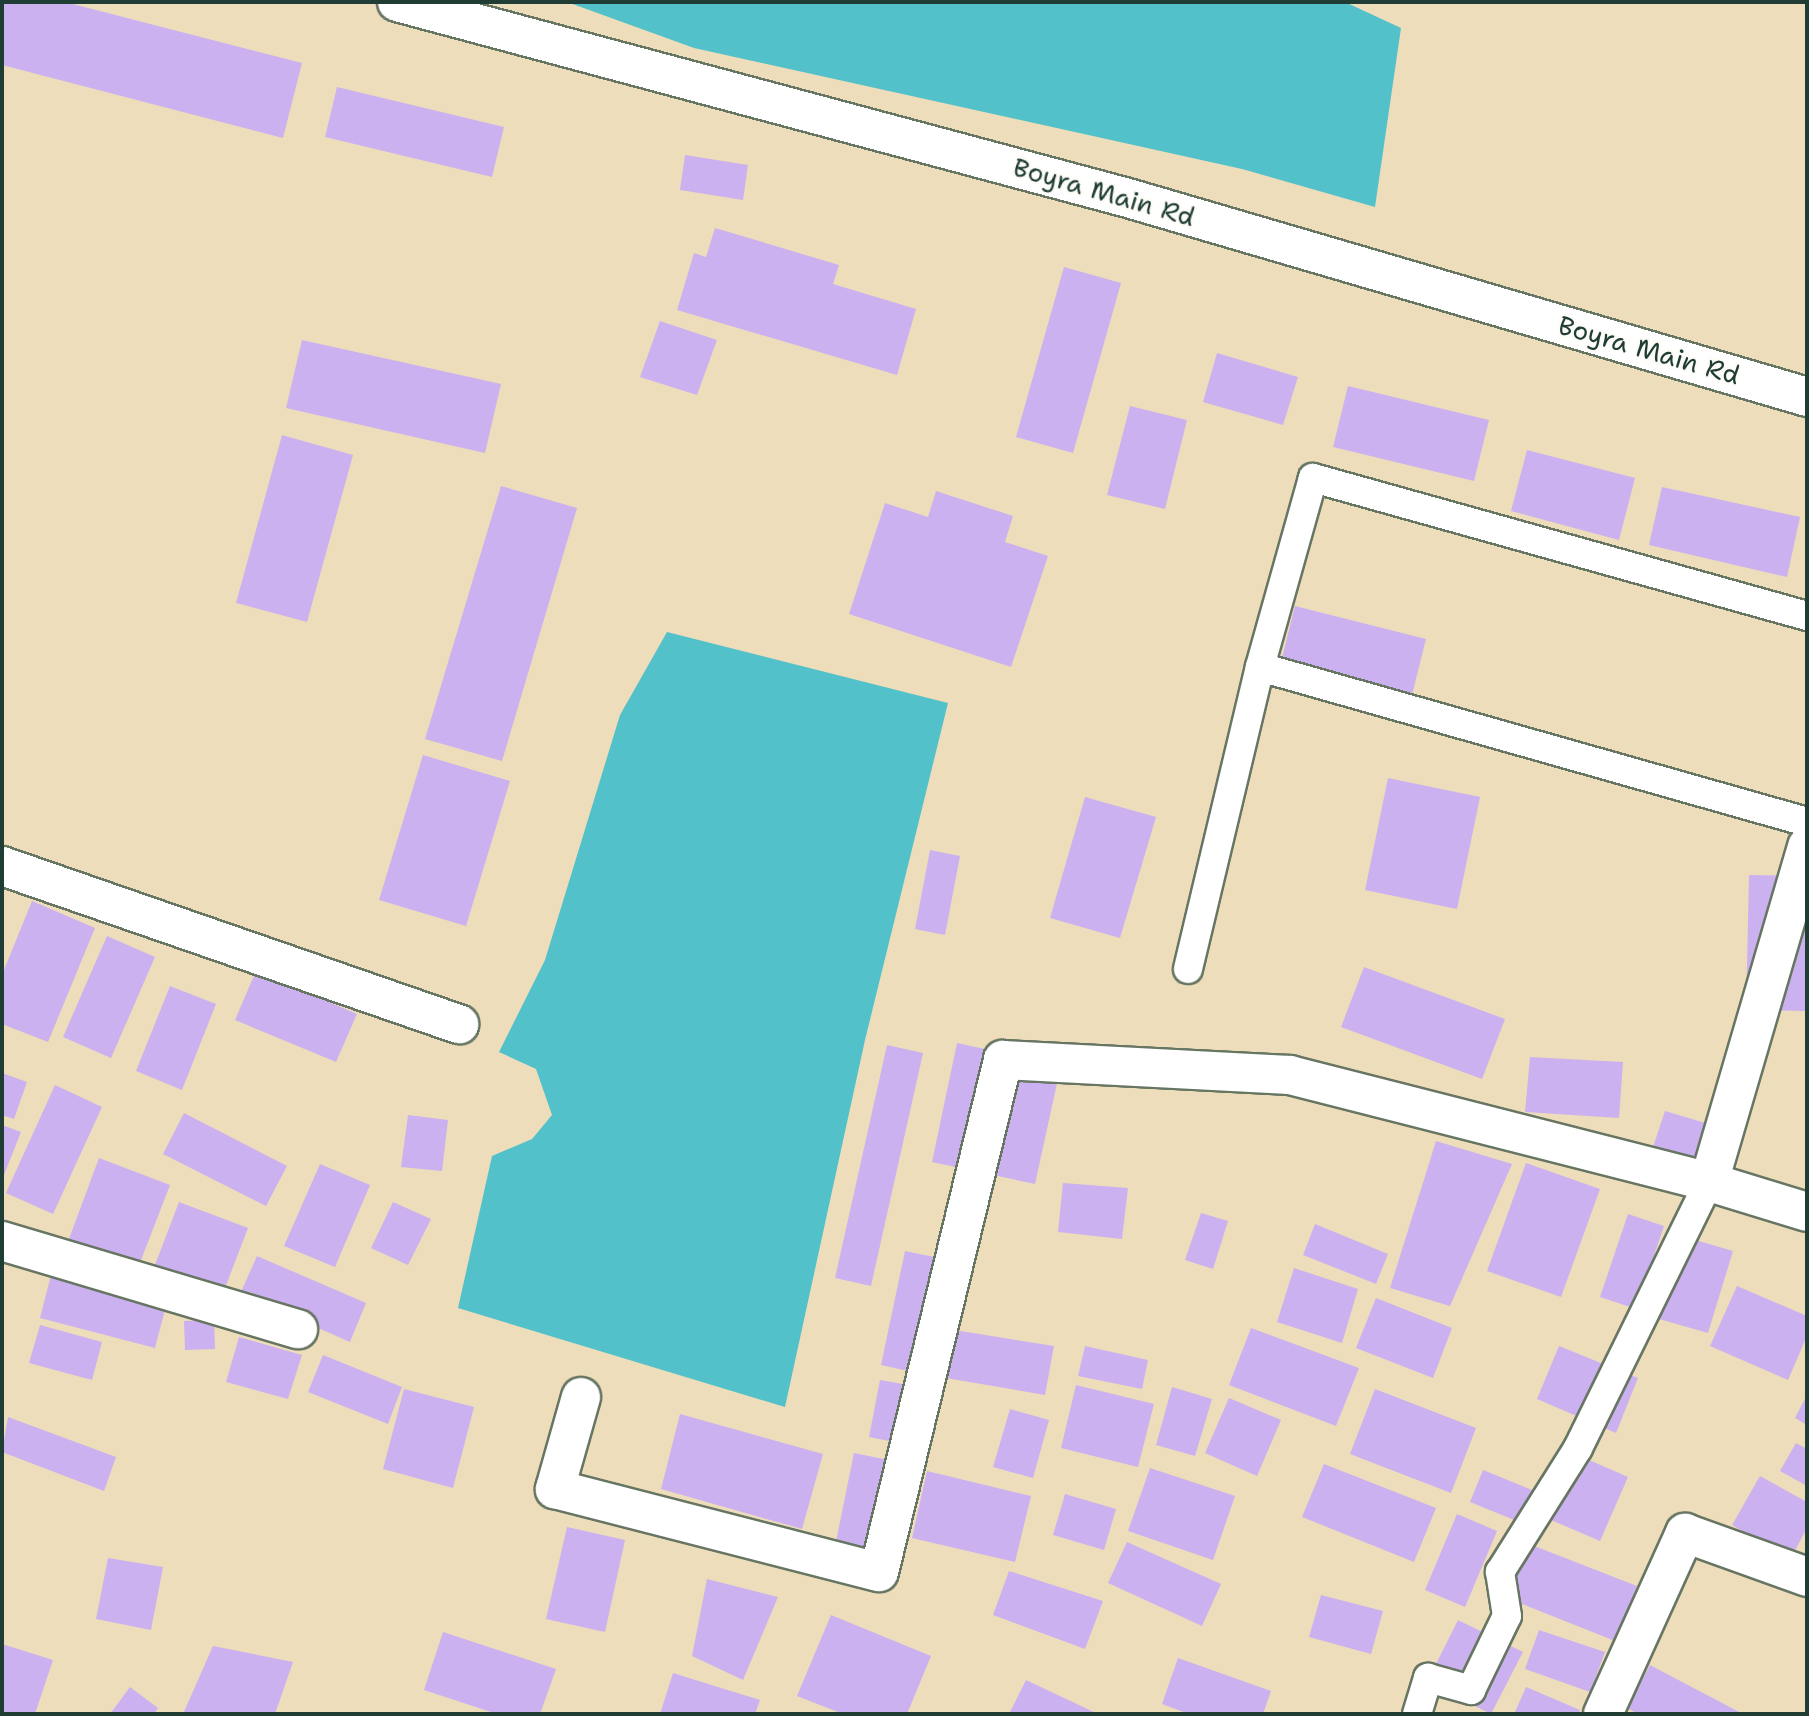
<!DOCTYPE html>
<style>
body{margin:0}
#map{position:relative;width:1809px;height:1716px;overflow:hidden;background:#eeddba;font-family:"Shantell Sans",sans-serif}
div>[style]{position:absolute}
.water>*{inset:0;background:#53c1ca}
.building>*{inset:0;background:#cbb1f0}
.roads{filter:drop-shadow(2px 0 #677563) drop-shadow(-2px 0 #677563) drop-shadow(0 2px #677563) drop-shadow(0 -2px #677563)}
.lane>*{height:28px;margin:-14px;padding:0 14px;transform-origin:14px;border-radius:14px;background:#fff}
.street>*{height:38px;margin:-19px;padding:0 19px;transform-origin:19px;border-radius:19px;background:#fff}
span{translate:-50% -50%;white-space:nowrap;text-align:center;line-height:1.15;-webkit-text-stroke:5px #fdfcf7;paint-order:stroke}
.street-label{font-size:26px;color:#1f3d34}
.frame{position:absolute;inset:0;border:4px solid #1f3d34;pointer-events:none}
</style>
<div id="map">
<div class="water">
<div style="clip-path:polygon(567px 2px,1345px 2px,1401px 28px,1375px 207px,1242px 169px,694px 48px)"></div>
<div style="clip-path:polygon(667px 632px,948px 703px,865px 1040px,785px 1407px,458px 1308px,492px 1156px,532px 1139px,552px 1115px,536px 1069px,499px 1052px,545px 960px,620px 715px)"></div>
</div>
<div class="building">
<div style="clip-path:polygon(2px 2px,65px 2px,302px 63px,283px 138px,2px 65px)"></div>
<div style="clip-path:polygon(337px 87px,504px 127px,492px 177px,325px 137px)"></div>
<div style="clip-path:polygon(685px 155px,748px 165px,743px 200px,680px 190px)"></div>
<div style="clip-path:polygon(715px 228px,839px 265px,833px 284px,916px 309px,897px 375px,677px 310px,694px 253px,706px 257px)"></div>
<div style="clip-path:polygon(1064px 267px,1121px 283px,1073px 453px,1016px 437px)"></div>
<div style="clip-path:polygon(660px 321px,717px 340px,697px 395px,640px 377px)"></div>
<div style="clip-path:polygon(302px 340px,501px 384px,485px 453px,286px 408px)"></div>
<div style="clip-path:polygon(1217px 353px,1298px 377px,1283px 425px,1203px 402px)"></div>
<div style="clip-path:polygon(1348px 386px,1489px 420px,1474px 481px,1333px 447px)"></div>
<div style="clip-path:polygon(1130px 406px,1187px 420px,1165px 509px,1107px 495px)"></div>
<div style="clip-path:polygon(282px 435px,353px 455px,307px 622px,236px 603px)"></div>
<div style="clip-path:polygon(1527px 450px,1635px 478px,1619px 540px,1511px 511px)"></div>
<div style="clip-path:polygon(501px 486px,577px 508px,502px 761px,425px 739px)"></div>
<div style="clip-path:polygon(1662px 487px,1800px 517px,1787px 577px,1649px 545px)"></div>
<div style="clip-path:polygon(936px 491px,1013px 516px,1005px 542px,1048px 556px,1011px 667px,849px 614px,885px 503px,928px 517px)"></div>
<div style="clip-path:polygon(1295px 606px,1426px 639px,1412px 695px,1281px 662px)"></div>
<div style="clip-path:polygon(423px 755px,510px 781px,466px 926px,379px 900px)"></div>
<div style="clip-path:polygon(1388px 778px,1480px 797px,1457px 909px,1365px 890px)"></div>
<div style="clip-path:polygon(1085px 797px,1156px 817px,1120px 938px,1050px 918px)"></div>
<div style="clip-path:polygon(930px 850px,960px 856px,945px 935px,915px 929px)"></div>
<div style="clip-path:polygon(1749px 875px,1807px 876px,1807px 1011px,1746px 1010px)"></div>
<div style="clip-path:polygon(32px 901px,95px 928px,48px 1042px,2px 1024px,2px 975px)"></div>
<div style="clip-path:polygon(107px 936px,155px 957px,111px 1058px,63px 1037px)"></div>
<div style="clip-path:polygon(1364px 967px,1505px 1019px,1482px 1079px,1341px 1027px)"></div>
<div style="clip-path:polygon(256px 971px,357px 1014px,336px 1062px,235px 1020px)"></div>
<div style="clip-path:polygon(170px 986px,216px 1004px,182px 1090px,136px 1071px)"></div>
<div style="clip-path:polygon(957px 1043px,1061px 1065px,1035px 1184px,932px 1162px)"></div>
<div style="clip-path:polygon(887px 1045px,923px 1053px,871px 1286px,835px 1278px)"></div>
<div style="clip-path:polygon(1530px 1057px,1623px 1062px,1619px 1118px,1525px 1112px)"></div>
<div style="clip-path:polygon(2px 1073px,27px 1082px,14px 1119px,2px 1115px)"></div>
<div style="clip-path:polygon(55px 1085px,102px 1107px,53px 1214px,6px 1193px)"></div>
<div style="clip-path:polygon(1665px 1111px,1736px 1132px,1717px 1193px,1645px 1171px)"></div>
<div style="clip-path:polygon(184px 1113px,287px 1166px,266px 1206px,163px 1154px)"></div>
<div style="clip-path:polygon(408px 1115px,448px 1120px,442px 1171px,401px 1167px)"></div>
<div style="clip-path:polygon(2px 1125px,21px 1132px,2px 1180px)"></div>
<div style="clip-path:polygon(1436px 1141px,1512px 1164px,1450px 1306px,1390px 1288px)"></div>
<div style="clip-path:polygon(99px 1158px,170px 1185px,133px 1281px,63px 1255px)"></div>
<div style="clip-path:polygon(1526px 1163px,1600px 1189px,1561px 1297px,1487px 1271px)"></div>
<div style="clip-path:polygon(320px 1164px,370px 1185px,335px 1267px,284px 1246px)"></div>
<div style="clip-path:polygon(1063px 1183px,1128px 1188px,1122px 1239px,1058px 1232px)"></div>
<div style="clip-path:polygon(179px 1202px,248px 1228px,217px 1309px,148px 1283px)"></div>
<div style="clip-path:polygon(393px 1202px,431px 1219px,408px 1265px,371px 1248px)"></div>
<div style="clip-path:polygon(1201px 1213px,1228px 1221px,1213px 1269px,1185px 1260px)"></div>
<div style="clip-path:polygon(1628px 1214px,1664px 1226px,1636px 1309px,1600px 1297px)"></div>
<div style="clip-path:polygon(1315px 1224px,1388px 1254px,1376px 1284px,1303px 1255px)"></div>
<div style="clip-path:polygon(1685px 1237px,1733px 1251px,1708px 1333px,1659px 1319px)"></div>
<div style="clip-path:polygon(905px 1251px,949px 1260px,926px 1375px,881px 1365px)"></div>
<div style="clip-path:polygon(257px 1256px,366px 1303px,350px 1342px,240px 1294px)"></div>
<div style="clip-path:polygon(1294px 1268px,1358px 1289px,1342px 1343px,1277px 1322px)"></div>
<div style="clip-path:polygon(51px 1275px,166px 1306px,155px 1348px,40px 1318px)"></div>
<div style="clip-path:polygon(1737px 1286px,1807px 1316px,1807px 1336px,1788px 1380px,1710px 1346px)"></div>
<div style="clip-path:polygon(1376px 1298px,1452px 1328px,1433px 1378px,1356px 1348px)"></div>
<div style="clip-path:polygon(214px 1320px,215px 1349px,185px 1350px,184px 1321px)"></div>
<div style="clip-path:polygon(40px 1325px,102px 1342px,92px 1380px,29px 1363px)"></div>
<div style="clip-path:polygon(1251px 1328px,1359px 1368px,1336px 1426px,1229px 1385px)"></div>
<div style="clip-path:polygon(948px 1329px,1054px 1346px,1045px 1395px,940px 1377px)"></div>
<div style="clip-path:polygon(239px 1337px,302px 1355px,288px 1399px,226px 1382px)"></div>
<div style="clip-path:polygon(1085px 1346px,1148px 1360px,1142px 1389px,1078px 1376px)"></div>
<div style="clip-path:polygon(1559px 1346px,1638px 1378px,1616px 1433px,1537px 1399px)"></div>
<div style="clip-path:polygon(323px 1355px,402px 1387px,388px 1424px,308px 1392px)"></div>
<div style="clip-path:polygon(880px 1380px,914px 1386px,904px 1444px,869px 1437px)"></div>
<div style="clip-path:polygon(1076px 1385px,1154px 1404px,1138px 1467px,1061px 1448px)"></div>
<div style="clip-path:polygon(1172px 1387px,1212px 1399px,1195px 1456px,1156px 1445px)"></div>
<div style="clip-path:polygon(404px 1389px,474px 1407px,453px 1488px,383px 1469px)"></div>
<div style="clip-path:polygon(1375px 1389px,1476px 1428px,1451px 1493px,1350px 1454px)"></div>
<div style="clip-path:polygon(1807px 1395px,1807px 1425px,1795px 1418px)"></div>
<div style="clip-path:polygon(1229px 1398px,1281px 1420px,1257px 1476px,1205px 1453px)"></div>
<div style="clip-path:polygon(1010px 1409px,1049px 1420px,1033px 1478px,993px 1467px)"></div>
<div style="clip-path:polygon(680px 1414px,823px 1454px,802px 1529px,661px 1489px)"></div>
<div style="clip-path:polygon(8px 1417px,116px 1457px,104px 1491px,2px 1452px)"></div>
<div style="clip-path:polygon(1796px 1443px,1807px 1449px,1807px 1486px,1780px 1471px)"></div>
<div style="clip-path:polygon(854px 1453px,908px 1464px,886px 1567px,833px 1556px)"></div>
<div style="clip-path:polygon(1573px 1453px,1628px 1477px,1600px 1541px,1544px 1517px)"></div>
<div style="clip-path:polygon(1324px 1464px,1436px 1508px,1414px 1562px,1302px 1517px)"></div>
<div style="clip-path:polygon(1150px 1468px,1235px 1496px,1213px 1560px,1128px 1531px)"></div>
<div style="clip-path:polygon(1483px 1470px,1537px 1492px,1524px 1524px,1470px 1502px)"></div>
<div style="clip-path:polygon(927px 1471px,1031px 1496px,1015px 1562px,912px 1538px)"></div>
<div style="clip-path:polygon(1760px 1476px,1807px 1502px,1807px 1528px,1791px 1558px,1732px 1525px)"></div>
<div style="clip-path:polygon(1065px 1494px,1116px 1509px,1104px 1550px,1053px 1535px)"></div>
<div style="clip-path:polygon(1457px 1514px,1497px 1531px,1465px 1607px,1425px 1590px)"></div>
<div style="clip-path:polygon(567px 1527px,625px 1540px,605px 1632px,546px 1619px)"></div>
<div style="clip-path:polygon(1127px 1542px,1221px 1584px,1202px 1626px,1108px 1583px)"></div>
<div style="clip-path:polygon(1524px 1542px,1637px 1586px,1615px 1641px,1502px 1596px)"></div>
<div style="clip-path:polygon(108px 1558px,163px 1567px,151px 1630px,96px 1619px)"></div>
<div style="clip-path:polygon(1009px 1571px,1103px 1601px,1085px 1649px,993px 1615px)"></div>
<div style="clip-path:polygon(707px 1579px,778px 1597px,743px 1680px,692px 1656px)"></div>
<div style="clip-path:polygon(1321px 1595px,1383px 1611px,1371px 1654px,1309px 1637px)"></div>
<div style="clip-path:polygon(831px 1615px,931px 1656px,907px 1714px,843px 1714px,797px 1696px)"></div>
<div style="clip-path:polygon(1458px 1620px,1523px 1652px,1491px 1714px,1427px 1682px)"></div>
<div style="clip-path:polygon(1539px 1630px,1605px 1652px,1590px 1692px,1525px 1669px)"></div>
<div style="clip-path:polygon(443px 1632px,556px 1669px,540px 1714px,497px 1714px,424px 1690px)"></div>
<div style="clip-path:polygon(2px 1644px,53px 1660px,35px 1714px,2px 1714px)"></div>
<div style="clip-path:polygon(213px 1646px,293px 1662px,275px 1714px,183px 1714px)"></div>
<div style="clip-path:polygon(1178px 1658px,1271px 1691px,1263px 1714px,1189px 1714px,1162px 1704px)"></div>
<div style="clip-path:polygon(1650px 1665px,1743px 1714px,1638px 1714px,1627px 1708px)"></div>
<div style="clip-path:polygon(673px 1673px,760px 1700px,755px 1714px,660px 1714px)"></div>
<div style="clip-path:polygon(1026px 1680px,1098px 1714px,1009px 1714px)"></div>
<div style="clip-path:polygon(130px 1687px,158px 1708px,154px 1714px,110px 1714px)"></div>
<div style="clip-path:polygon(1526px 1687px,1580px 1710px,1578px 1714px,1515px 1712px)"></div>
</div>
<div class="roads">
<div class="lane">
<div style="left:1807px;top:616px;width:513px;rotate:-164.39deg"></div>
<div style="left:1313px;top:478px;width:196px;rotate:105.7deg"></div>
<div style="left:1260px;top:667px;width:569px;rotate:15.82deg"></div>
<div style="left:1188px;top:969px;width:310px;rotate:-76.6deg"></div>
<div style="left:1417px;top:1714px;width:38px;rotate:-73deg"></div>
<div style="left:1428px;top:1678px;width:45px;rotate:15.6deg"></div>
<div style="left:1471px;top:1690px;width:82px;rotate:-64.1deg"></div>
<div style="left:1507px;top:1616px;width:45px;rotate:-99deg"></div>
<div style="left:1500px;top:1572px;width:146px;rotate:-57.8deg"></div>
<div style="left:1578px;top:1448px;width:297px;rotate:-63.8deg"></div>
</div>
<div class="street">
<div style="left:397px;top:2px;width:757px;rotate:15.01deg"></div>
<div style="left:1128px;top:198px;width:708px;rotate:16.33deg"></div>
<div style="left:2px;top:866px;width:484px;rotate:19.1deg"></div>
<div style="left:1709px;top:1182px;width:102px;rotate:17deg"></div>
<div style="left:2px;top:1241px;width:309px;rotate:16.6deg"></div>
<div style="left:581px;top:1397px;width:96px;rotate:105.8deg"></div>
<div style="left:555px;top:1489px;width:334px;rotate:14.4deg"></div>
<div style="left:879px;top:1572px;width:527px;rotate:-76.39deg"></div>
<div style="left:1003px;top:1060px;width:287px;rotate:3deg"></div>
<div style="left:1290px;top:1075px;width:432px;rotate:14.3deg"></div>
<div style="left:1709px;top:1182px;width:350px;rotate:-73.7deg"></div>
<div style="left:1603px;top:1714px;width:199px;rotate:-65.6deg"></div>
<div style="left:1685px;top:1533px;width:130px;rotate:19.8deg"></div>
</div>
</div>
<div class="street-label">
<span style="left:1104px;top:192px;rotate:16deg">Boyra Main Rd</span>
<span style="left:1649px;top:350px;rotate:16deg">Boyra Main Rd</span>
</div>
<div class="frame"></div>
</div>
